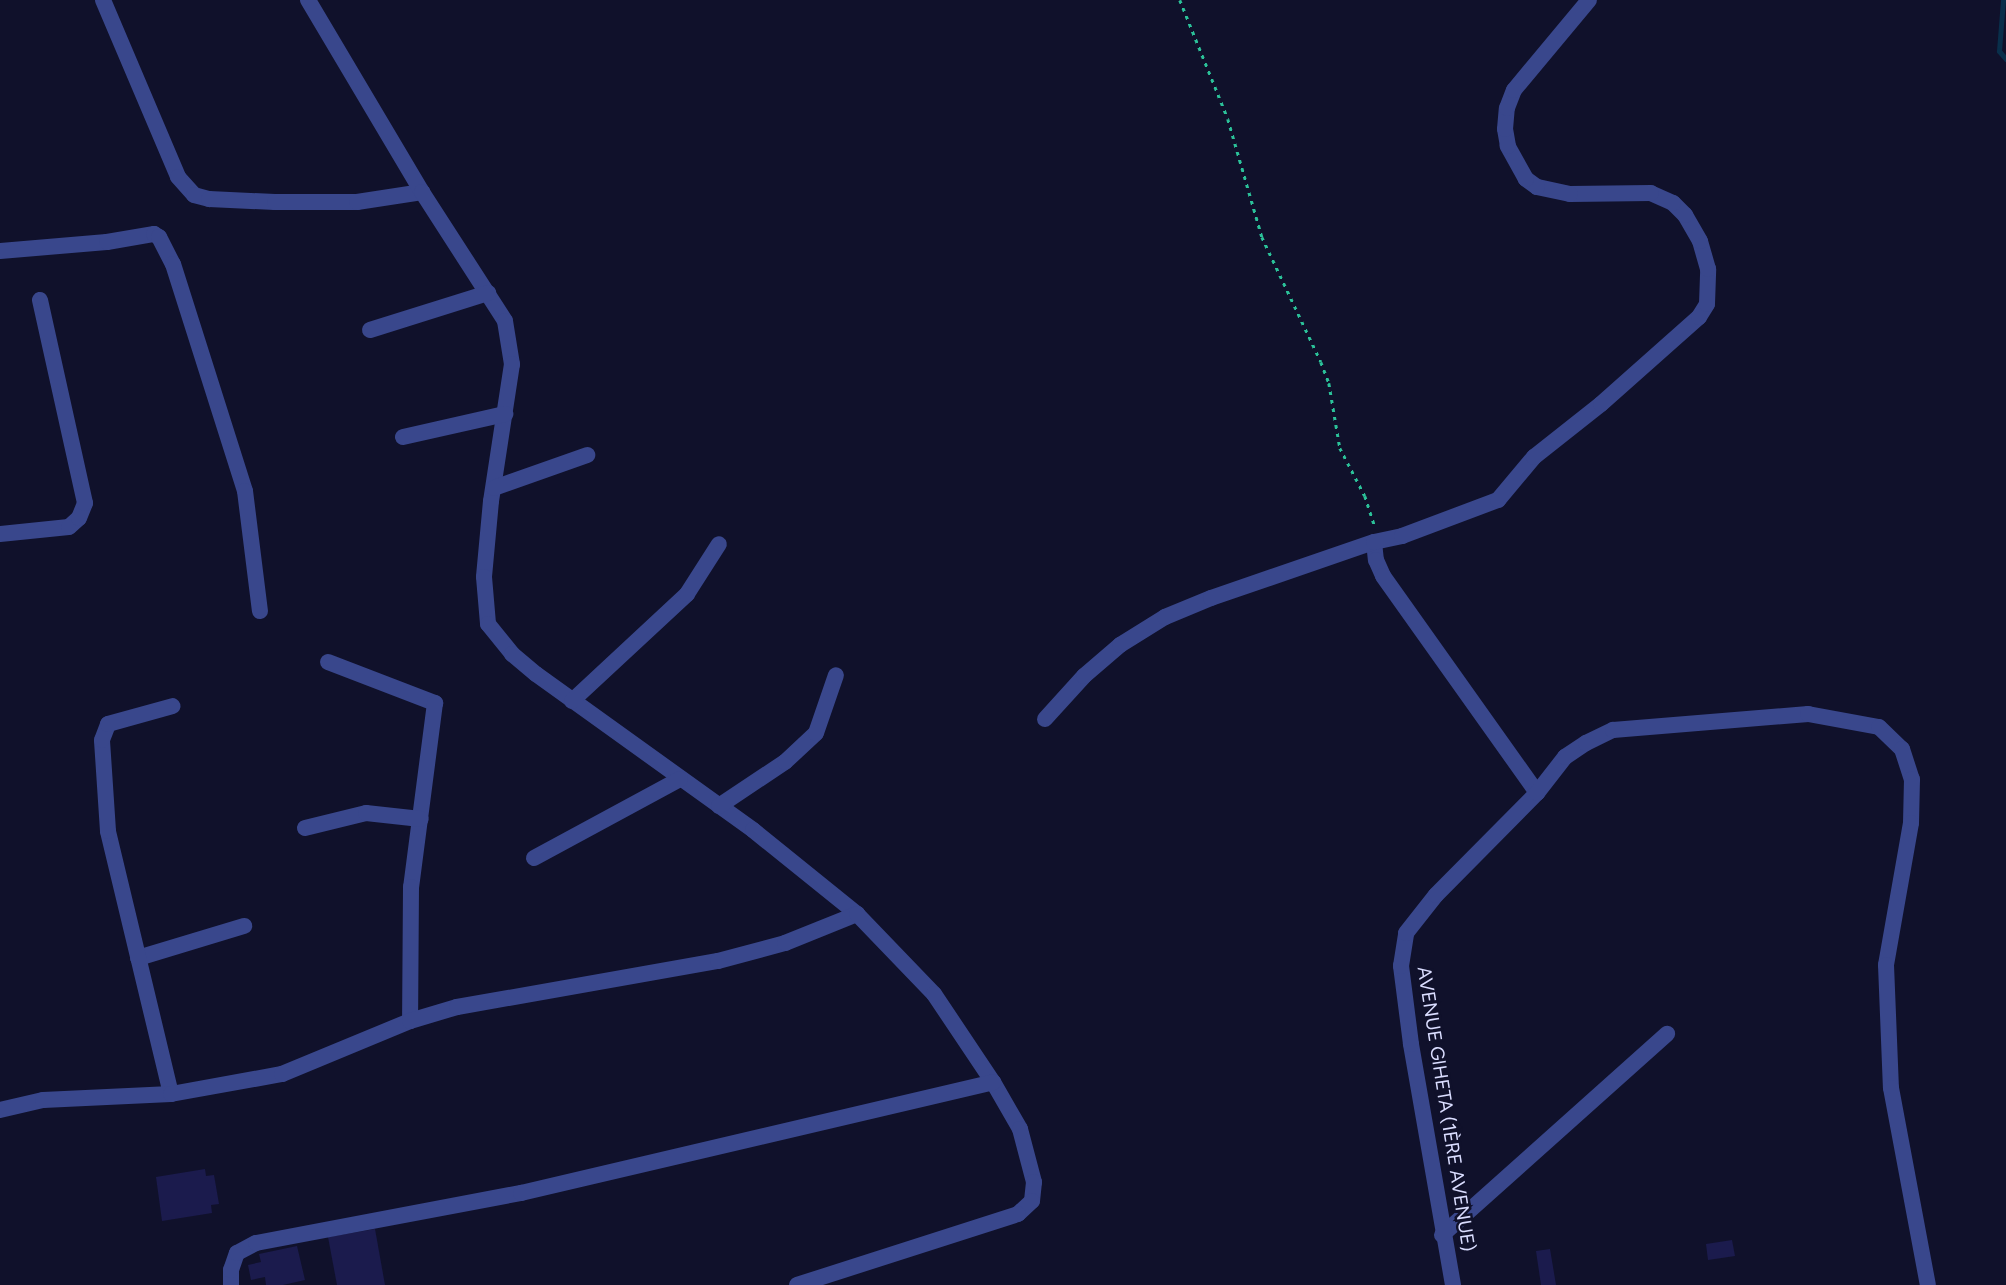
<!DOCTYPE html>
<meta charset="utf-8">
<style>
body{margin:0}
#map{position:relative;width:2006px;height:1285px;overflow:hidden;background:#10112b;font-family:Figtree,sans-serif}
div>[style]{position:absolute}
.stream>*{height:5px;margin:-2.5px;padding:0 2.5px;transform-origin:2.5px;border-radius:2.5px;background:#092f4b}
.building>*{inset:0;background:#1b1b4d}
.path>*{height:2.5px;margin-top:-1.25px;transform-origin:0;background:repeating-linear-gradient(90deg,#2bc299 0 3.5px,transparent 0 8.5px)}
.minor>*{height:16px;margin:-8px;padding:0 8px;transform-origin:8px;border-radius:8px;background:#39478c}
span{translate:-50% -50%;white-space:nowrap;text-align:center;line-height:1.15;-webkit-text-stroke:5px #10112b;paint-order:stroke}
.street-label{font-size:19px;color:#daddff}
</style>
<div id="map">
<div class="stream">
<div style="left:2003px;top:0;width:51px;rotate:94.5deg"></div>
<div style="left:1999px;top:51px;width:11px;rotate:49deg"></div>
</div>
<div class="building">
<div style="clip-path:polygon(205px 1169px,206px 1176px,214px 1175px,219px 1204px,211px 1205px,212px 1213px,162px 1221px,156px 1177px)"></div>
<div style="clip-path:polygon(375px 1229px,385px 1285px,337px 1285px,328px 1237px)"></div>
<div style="clip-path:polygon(1732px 1240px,1735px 1256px,1708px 1260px,1706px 1244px)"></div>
<div style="clip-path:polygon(297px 1246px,305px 1280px,283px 1285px,266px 1285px,265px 1277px,251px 1280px,248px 1265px,261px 1262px,259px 1254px)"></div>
<div style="clip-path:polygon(1550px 1249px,1556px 1285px,1541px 1285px,1536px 1251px)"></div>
</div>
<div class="path">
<div style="left:1180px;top:0;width:128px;rotate:68deg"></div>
<div style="left:1228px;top:119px;width:123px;rotate:73.9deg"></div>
<div style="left:1262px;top:237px;width:138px;rotate:64.7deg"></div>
<div style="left:1321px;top:362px;width:22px;rotate:69deg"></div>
<div style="left:1329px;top:383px;width:66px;rotate:80.4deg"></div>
<div style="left:1340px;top:448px;width:54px;rotate:62.5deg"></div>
<div style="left:1365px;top:496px;width:32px;rotate:72deg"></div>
</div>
<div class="minor">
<div style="left:103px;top:0;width:192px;rotate:67deg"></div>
<div style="left:178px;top:177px;width:24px;rotate:48deg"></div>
<div style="left:194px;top:195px;width:16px;rotate:15deg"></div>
<div style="left:209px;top:199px;width:66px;rotate:2.6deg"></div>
<div style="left:275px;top:202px;width:82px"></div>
<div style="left:357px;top:202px;width:66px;rotate:-8.7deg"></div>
<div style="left:308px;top:0;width:223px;rotate:59.3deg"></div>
<div style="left:422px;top:192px;width:153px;rotate:57.2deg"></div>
<div style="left:505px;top:321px;width:44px;rotate:80.8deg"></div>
<div style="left:512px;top:364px;width:139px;rotate:98.7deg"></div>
<div style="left:491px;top:501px;width:76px;rotate:95.3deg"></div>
<div style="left:484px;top:577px;width:47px;rotate:85.1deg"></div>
<div style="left:488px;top:624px;width:38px;rotate:51deg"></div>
<div style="left:512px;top:654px;width:31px;rotate:40deg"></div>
<div style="left:536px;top:674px;width:267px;rotate:35.7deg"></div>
<div style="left:753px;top:830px;width:134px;rotate:38.9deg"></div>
<div style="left:0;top:251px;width:107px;rotate:-4.8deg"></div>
<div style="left:107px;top:242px;width:48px;rotate:-9.7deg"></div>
<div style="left:154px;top:234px;width:6px;rotate:31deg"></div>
<div style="left:159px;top:237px;width:30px;rotate:63deg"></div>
<div style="left:173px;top:264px;width:238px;rotate:72.4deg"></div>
<div style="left:245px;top:491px;width:121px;rotate:82.9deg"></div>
<div style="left:370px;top:330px;width:124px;rotate:-17.4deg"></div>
<div style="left:403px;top:437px;width:105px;rotate:-12.7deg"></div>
<div style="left:494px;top:488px;width:99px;rotate:-19.5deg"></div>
<div style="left:0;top:534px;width:69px;rotate:-5.8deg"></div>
<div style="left:69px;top:527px;width:13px;rotate:-42deg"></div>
<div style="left:79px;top:518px;width:16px;rotate:-68deg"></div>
<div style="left:85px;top:503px;width:208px;rotate:-102.5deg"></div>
<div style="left:1374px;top:542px;width:18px;rotate:84deg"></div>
<div style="left:1376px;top:560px;width:17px;rotate:66deg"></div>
<div style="left:1383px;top:576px;width:266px;rotate:54.6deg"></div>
<div style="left:328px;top:662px;width:115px;rotate:21deg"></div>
<div style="left:435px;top:703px;width:186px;rotate:97.4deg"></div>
<div style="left:411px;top:887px;width:134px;rotate:90.4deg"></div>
<div style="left:572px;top:701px;width:157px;rotate:-42.9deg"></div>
<div style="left:687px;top:594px;width:59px;rotate:-57.4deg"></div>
<div style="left:1045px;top:719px;width:58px;rotate:-47.8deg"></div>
<div style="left:1084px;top:676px;width:48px;rotate:-40.7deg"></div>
<div style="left:1120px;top:645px;width:53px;rotate:-31.9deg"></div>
<div style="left:1165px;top:617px;width:50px;rotate:-22.4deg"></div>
<div style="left:1211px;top:598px;width:172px;rotate:-19deg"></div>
<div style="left:1374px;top:542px;width:29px;rotate:-12deg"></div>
<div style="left:1402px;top:536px;width:103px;rotate:-20.6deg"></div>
<div style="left:1498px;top:500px;width:56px;rotate:-50.1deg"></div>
<div style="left:1534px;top:457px;width:85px;rotate:-38.3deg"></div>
<div style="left:1601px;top:404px;width:131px;rotate:-41.6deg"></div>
<div style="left:1699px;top:317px;width:15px;rotate:-58deg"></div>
<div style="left:1707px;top:304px;width:35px;rotate:-88deg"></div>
<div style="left:1708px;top:269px;width:29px;rotate:-106deg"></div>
<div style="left:1700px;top:241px;width:30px;rotate:-120deg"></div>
<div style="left:1685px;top:215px;width:17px;rotate:-135deg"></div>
<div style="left:1673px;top:203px;width:24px;rotate:-156deg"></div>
<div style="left:1651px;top:193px;width:81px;rotate:179.3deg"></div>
<div style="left:1570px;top:194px;width:34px;rotate:-168deg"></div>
<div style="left:1537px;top:187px;width:14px;rotate:-144deg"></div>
<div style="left:1526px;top:179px;width:38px;rotate:-119deg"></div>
<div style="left:1508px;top:146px;width:17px;rotate:-100deg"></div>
<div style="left:1505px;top:129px;width:21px;rotate:-85deg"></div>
<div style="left:1507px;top:108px;width:19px;rotate:-69deg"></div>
<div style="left:1514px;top:90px;width:117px;rotate:-50.2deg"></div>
<div style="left:719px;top:806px;width:79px;rotate:-33.7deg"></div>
<div style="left:785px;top:762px;width:42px;rotate:-43.1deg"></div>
<div style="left:816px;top:733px;width:61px;rotate:-71deg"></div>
<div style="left:305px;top:828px;width:63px;rotate:-13.8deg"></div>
<div style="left:366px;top:813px;width:55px;rotate:6.2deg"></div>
<div style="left:534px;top:858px;width:166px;rotate:-28.4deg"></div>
<div style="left:138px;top:958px;width:111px;rotate:-16.8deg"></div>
<div style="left:171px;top:1094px;width:270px;rotate:-103.5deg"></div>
<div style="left:108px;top:831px;width:91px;rotate:-93.8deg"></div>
<div style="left:102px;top:740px;width:17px;rotate:-69deg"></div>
<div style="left:108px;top:724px;width:67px;rotate:-15.5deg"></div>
<div style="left:0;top:1110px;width:44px;rotate:-13.1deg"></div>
<div style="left:43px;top:1100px;width:128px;rotate:-2.7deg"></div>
<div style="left:171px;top:1094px;width:113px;rotate:-10.2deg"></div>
<div style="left:282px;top:1074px;width:139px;rotate:-22.5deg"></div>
<div style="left:410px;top:1021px;width:49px;rotate:-16.6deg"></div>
<div style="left:457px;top:1007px;width:265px;rotate:-10deg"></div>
<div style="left:718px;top:961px;width:69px;rotate:-15deg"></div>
<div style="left:785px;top:943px;width:78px;rotate:-21.9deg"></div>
<div style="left:857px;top:914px;width:111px;rotate:46.1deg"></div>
<div style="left:934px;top:994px;width:106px;rotate:56.2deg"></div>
<div style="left:993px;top:1082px;width:54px;rotate:60.1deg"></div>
<div style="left:1020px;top:1129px;width:55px;rotate:75.2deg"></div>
<div style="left:1034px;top:1182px;width:19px;rotate:96deg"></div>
<div style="left:1032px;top:1201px;width:19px;rotate:137deg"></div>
<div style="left:1018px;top:1214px;width:232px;rotate:162.2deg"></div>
<div style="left:1442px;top:1235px;width:302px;rotate:-41.8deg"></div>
<div style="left:231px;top:1285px;width:15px;rotate:-90deg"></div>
<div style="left:231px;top:1270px;width:18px;rotate:-71deg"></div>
<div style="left:237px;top:1253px;width:21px;rotate:-28deg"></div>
<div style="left:256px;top:1243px;width:270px;rotate:-10.7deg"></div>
<div style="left:521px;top:1193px;width:485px;rotate:-13.2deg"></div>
<div style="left:1453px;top:1285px;width:245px;rotate:-99.9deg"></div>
<div style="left:1411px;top:1044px;width:79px;rotate:-97.3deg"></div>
<div style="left:1401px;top:966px;width:33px;rotate:-81deg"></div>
<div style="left:1406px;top:933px;width:48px;rotate:-51.7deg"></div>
<div style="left:1436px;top:895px;width:144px;rotate:-45.3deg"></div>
<div style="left:1537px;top:793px;width:46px;rotate:-52.1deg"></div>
<div style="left:1565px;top:757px;width:25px;rotate:-34deg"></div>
<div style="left:1586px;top:743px;width:30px;rotate:-26deg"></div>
<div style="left:1613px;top:730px;width:196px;rotate:-4.7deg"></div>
<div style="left:1808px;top:714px;width:72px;rotate:10.4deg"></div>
<div style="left:1879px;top:727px;width:32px;rotate:44deg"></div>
<div style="left:1902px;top:749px;width:32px;rotate:72deg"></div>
<div style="left:1912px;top:779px;width:44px;rotate:91.3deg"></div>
<div style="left:1911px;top:823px;width:144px;rotate:100deg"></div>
<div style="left:1886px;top:965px;width:123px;rotate:87.7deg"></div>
<div style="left:1891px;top:1088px;width:200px;rotate:79.4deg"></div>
</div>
<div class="street-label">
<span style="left:1446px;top:1109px;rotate:81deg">AVENUE GIHETA (1ÈRE AVENUE)</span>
</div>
</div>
